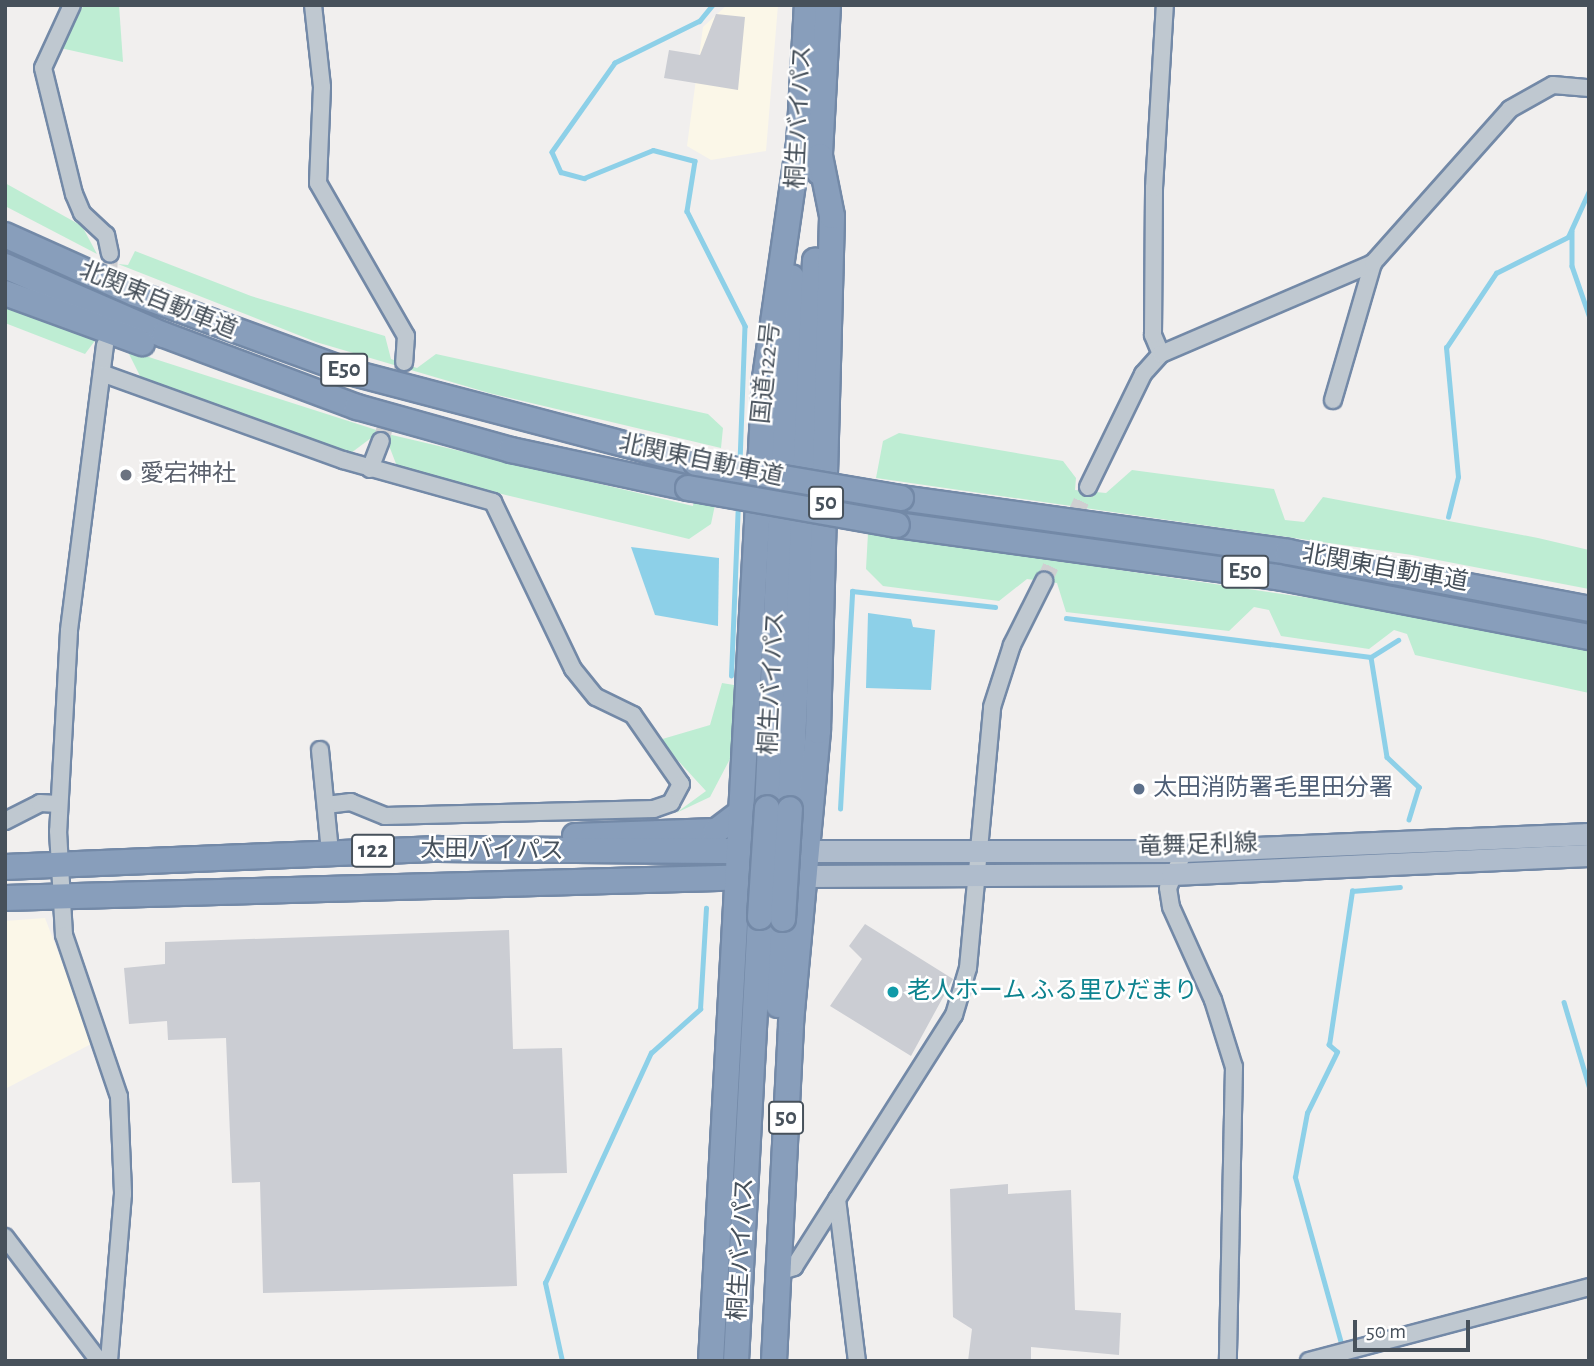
<!DOCTYPE html>
<meta charset="utf-8">
<style>
body{margin:0}
#map{position:relative;width:1594px;height:1366px;overflow:hidden;background:#f1efee;font-family:"Alegreya Sans","Noto Sans JP",sans-serif}
div>[style]{position:absolute}
.commercial>*{inset:0;background:#fbf7e8}
.green>*{inset:0;background:#beedd3}
.water>*{inset:0;background:#8dd0e8}
.stream>*{height:4.5px;margin:-2.25px;padding:0 2.25px;transform-origin:2.25px;border-radius:2.25px;background:#8dd0e8}
.building>*{inset:0;background:#cbcdd3}
.minor-tunnel>*{height:16px;margin-top:-8px;transform-origin:0;background:repeating-linear-gradient(90deg,#cfcfd1 0 16px,transparent 0 24px)}
.roads{filter:drop-shadow(2px 0 #7389a7) drop-shadow(-2px 0 #7389a7) drop-shadow(0 2px #7389a7) drop-shadow(0 -2px #7389a7)}
.minor>*{height:16px;margin:-8px;padding:0 8px;transform-origin:8px;border-radius:8px;background:#bfc8d0}
.major>*{height:21px;margin:-10.5px;padding:0 10.5px;transform-origin:10.5px;border-radius:10.5px;background:#afbccc}
.highway>*{height:24px;margin:-12px;padding:0 12px;transform-origin:12px;border-radius:12px;background:#889ebb}
.bridges{filter:drop-shadow(2px 0 #7389a7) drop-shadow(-2px 0 #7389a7) drop-shadow(0 2px #7389a7) drop-shadow(0 -2px #7389a7)}
.highway-bridge>*{height:24px;margin:-12px;padding:0 12px;transform-origin:12px;border-radius:12px;background:#889ebb}
.dots>*{width:19px;height:19px;translate:-50% -50%;box-sizing:border-box;border:4px solid #fff;border-radius:50%}
span{translate:-50% -50%;white-space:nowrap;text-align:center;line-height:1.15;-webkit-text-stroke:5px #fff;paint-order:stroke}
.shield-label span{padding:2px 5px;background:#fff;border:2px solid;border-radius:5px;-webkit-text-stroke-width:0}
.shield-label{font-size:23px;color:#47515b;font-weight:700}
.street-label{font-size:24px;color:#47515b}
.worship-label{font-size:24px;color:#5b616d}
.left{translate:0 -50%;text-align:left}
.service-label{font-size:24px;color:#4e5e75}
.culture-label{font-size:24px;color:#0d838f}
.frame{position:absolute;inset:0;border:7px solid #47515b;pointer-events:none}
.scale{position:absolute;left:1353px;top:1320px;width:117px;height:32px;box-sizing:border-box;border:4px solid #47515b;border-top:0;padding-left:9px;font-size:21px;line-height:24px;white-space:nowrap;color:#47515b;-webkit-text-stroke:5px #fff;paint-order:stroke}
</style>
<div id="map">
<div class="commercial">
<div style="clip-path:polygon(727px 5px,778px 5px,766px 151px,711px 160px,687px 146px,703px 27px)"></div>
<div style="clip-path:polygon(45px 918px,93px 1043px,5px 1089px,5px 921px)"></div>
</div>
<div class="green">
<div style="clip-path:polygon(84px 5px,119px 5px,123px 62px,56px 47px)"></div>
<div style="clip-path:polygon(5px 183px,82px 226px,97px 254px,5px 206px)"></div>
<div style="clip-path:polygon(135px 251px,251px 296px,385px 336px,391px 359px,417px 368px,436px 354px,708px 414px,723px 428px,721px 448px,489px 393px,316px 342px,118px 264px,128px 265px)"></div>
<div style="clip-path:polygon(5px 303px,97px 338px,85px 354px,5px 323px)"></div>
<div style="clip-path:polygon(127px 350px,392px 435px,693px 506px,694px 499px,715px 505px,711px 524px,689px 539px,398px 469px,388px 443px,371px 438px,351px 453px,142px 380px)"></div>
<div style="clip-path:polygon(899px 433px,1063px 461px,1076px 478px,1075px 490px,1106px 493px,1132px 470px,1274px 489px,1285px 520px,1304px 522px,1323px 497px,1538px 538px,1589px 550px,1589px 589px,1412px 555px,876px 478px,883px 441px)"></div>
<div style="clip-path:polygon(868px 533px,1337px 602px,1589px 651px,1589px 693px,1415px 655px,1407px 634px,1394px 630px,1369px 649px,1281px 636px,1269px 610px,1254px 607px,1229px 631px,1066px 612px,1057px 583px,1027px 579px,999px 601px,883px 586px,866px 569px)"></div>
<div style="clip-path:polygon(722px 683px,734px 685px,731px 757px,710px 797px,676px 813px,706px 791px,659px 740px,710px 725px)"></div>
</div>
<div class="water">
<div style="clip-path:polygon(631px 547px,719px 558px,718px 626px,655px 615px)"></div>
<div style="clip-path:polygon(868px 613px,911px 619px,913px 627px,935px 630px,931px 690px,866px 688px)"></div>
</div>
<div class="stream">
<div style="left:713px;top:5px;width:21px;rotate:129deg"></div>
<div style="left:700px;top:21px;width:95px;rotate:153.7deg"></div>
<div style="left:615px;top:63px;width:109px;rotate:125.3deg"></div>
<div style="left:552px;top:152px;width:22px;rotate:66deg"></div>
<div style="left:561px;top:172px;width:24px;rotate:15deg"></div>
<div style="left:584px;top:178px;width:74px;rotate:-22.1deg"></div>
<div style="left:653px;top:150px;width:43px;rotate:14.7deg"></div>
<div style="left:695px;top:161px;width:51px;rotate:99.1deg"></div>
<div style="left:687px;top:211px;width:129px;rotate:63.2deg"></div>
<div style="left:745px;top:326px;width:136px;rotate:92.1deg"></div>
<div style="left:1572px;top:231px;width:35px;rotate:90deg"></div>
<div style="left:1572px;top:266px;width:52px;rotate:70.9deg"></div>
<div style="left:1448px;top:517px;width:41px;rotate:-76deg"></div>
<div style="left:1458px;top:477px;width:130px;rotate:-95.3deg"></div>
<div style="left:1446px;top:348px;width:90px;rotate:-56.3deg"></div>
<div style="left:1496px;top:273px;width:80px;rotate:-26.6deg"></div>
<div style="left:1568px;top:237px;width:51px;rotate:-65.5deg"></div>
<div style="left:1066px;top:618px;width:307px;rotate:7.3deg"></div>
<div style="left:1371px;top:657px;width:32px;rotate:-32deg"></div>
<div style="left:1371px;top:657px;width:101px;rotate:80.9deg"></div>
<div style="left:1387px;top:757px;width:44px;rotate:43.2deg"></div>
<div style="left:1419px;top:787px;width:34px;rotate:107deg"></div>
<div style="left:731px;top:676px;width:171px;rotate:-87.7deg"></div>
<div style="left:840px;top:809px;width:218px;rotate:-86.8deg"></div>
<div style="left:852px;top:591px;width:144px;rotate:6.4deg"></div>
<div style="left:1564px;top:1002px;width:88px;rotate:73.4deg"></div>
<div style="left:1342px;top:1347px;width:176px;rotate:-105.5deg"></div>
<div style="left:1295px;top:1177px;width:65px;rotate:-79.4deg"></div>
<div style="left:1307px;top:1113px;width:68px;rotate:-63.8deg"></div>
<div style="left:1337px;top:1052px;width:11px;rotate:-139deg"></div>
<div style="left:1329px;top:1045px;width:156px;rotate:-81.5deg"></div>
<div style="left:1352px;top:891px;width:48px;rotate:-4.8deg"></div>
<div style="left:562px;top:1361px;width:80px;rotate:-102.3deg"></div>
<div style="left:545px;top:1283px;width:253px;rotate:-65.3deg"></div>
<div style="left:651px;top:1053px;width:66px;rotate:-41.9deg"></div>
<div style="left:700px;top:1009px;width:101px;rotate:-86.6deg"></div>
</div>
<div class="building">
<div style="clip-path:polygon(716px 14px,745px 17px,738px 90px,664px 78px,669px 50px,700px 55px)"></div>
<div style="clip-path:polygon(865px 924px,953px 979px,911px 1056px,830px 1006px,862px 959px,849px 946px)"></div>
<div style="clip-path:polygon(509px 930px,513px 1049px,562px 1048px,567px 1173px,513px 1174px,517px 1286px,263px 1293px,260px 1182px,232px 1183px,226px 1038px,168px 1040px,167px 1021px,129px 1024px,124px 968px,165px 964px,165px 942px)"></div>
<div style="clip-path:polygon(1008px 1184px,1008px 1194px,1071px 1190px,1075px 1310px,1121px 1313px,1119px 1355px,1031px 1347px,1031px 1361px,968px 1361px,972px 1329px,953px 1317px,950px 1189px)"></div>
</div>
<div class="minor-tunnel">
<div style="left:107px;top:318px;width:64px;rotate:-87.3deg"></div>
<div style="left:381px;top:441px;width:82px;rotate:-73.8deg"></div>
<div style="left:1044px;top:581px;width:104px;rotate:-64.9deg"></div>
</div>
<div class="roads">
<div class="minor">
<div style="left:72px;top:5px;width:69px;rotate:114.7deg"></div>
<div style="left:43px;top:68px;width:130px;rotate:76.2deg"></div>
<div style="left:74px;top:194px;width:21px;rotate:67deg"></div>
<div style="left:82px;top:213px;width:33px;rotate:43deg"></div>
<div style="left:106px;top:235px;width:19px;rotate:78deg"></div>
<div style="left:313px;top:5px;width:82px;rotate:83.7deg"></div>
<div style="left:322px;top:87px;width:96px;rotate:92.4deg"></div>
<div style="left:318px;top:183px;width:177px;rotate:60.1deg"></div>
<div style="left:406px;top:336px;width:26px;rotate:94deg"></div>
<div style="left:105px;top:345px;width:288px;rotate:97.2deg"></div>
<div style="left:69px;top:631px;width:200px;rotate:93.1deg"></div>
<div style="left:58px;top:831px;width:104px;rotate:86.7deg"></div>
<div style="left:64px;top:935px;width:171px;rotate:71.2deg"></div>
<div style="left:119px;top:1097px;width:97px;rotate:87.6deg"></div>
<div style="left:123px;top:1194px;width:168px;rotate:94.8deg"></div>
<div style="left:1161px;top:354px;width:21px;rotate:-113deg"></div>
<div style="left:1153px;top:335px;width:147px;rotate:-89.6deg"></div>
<div style="left:1154px;top:188px;width:183px;rotate:-86.6deg"></div>
<div style="left:104px;top:374px;width:254px;rotate:19.8deg"></div>
<div style="left:343px;top:460px;width:156px;rotate:15.6deg"></div>
<div style="left:493px;top:502px;width:185px;rotate:64.4deg"></div>
<div style="left:573px;top:669px;width:36px;rotate:51deg"></div>
<div style="left:596px;top:697px;width:41px;rotate:25.9deg"></div>
<div style="left:633px;top:715px;width:84px;rotate:55.2deg"></div>
<div style="left:681px;top:784px;width:21px;rotate:118deg"></div>
<div style="left:671px;top:803px;width:18px;rotate:161deg"></div>
<div style="left:654px;top:809px;width:269px;rotate:178.5deg"></div>
<div style="left:385px;top:816px;width:37px;rotate:-158deg"></div>
<div style="left:351px;top:802px;width:23px;rotate:173deg"></div>
<div style="left:1333px;top:400px;width:143px;rotate:-73.7deg"></div>
<div style="left:370px;top:469px;width:30px;rotate:-69deg"></div>
<div style="left:1088px;top:487px;width:126px;rotate:-64deg"></div>
<div style="left:1143px;top:374px;width:27px;rotate:-48deg"></div>
<div style="left:1161px;top:354px;width:231px;rotate:-23.2deg"></div>
<div style="left:1373px;top:263px;width:206px;rotate:-48.3deg"></div>
<div style="left:1510px;top:109px;width:49px;rotate:-29.2deg"></div>
<div style="left:1553px;top:85px;width:36px;rotate:5deg"></div>
<div style="left:320px;top:750px;width:102px;rotate:84.4deg"></div>
<div style="left:5px;top:821px;width:39px;rotate:-27deg"></div>
<div style="left:40px;top:803px;width:19px;rotate:3deg"></div>
<div style="left:1184px;top:851px;width:40px;rotate:113.4deg"></div>
<div style="left:1168px;top:888px;width:19px;rotate:81deg"></div>
<div style="left:1171px;top:907px;width:102px;rotate:65.7deg"></div>
<div style="left:1213px;top:1000px;width:70px;rotate:72.6deg"></div>
<div style="left:1234px;top:1067px;width:294px;rotate:91.2deg"></div>
<div style="left:837px;top:1199px;width:163px;rotate:83deg"></div>
<div style="left:5px;top:1237px;width:156px;rotate:52.8deg"></div>
<div style="left:778px;top:1272px;width:17px;rotate:-17deg"></div>
<div style="left:794px;top:1267px;width:299px;rotate:-57.6deg"></div>
<div style="left:954px;top:1015px;width:49px;rotate:-73.4deg"></div>
<div style="left:968px;top:968px;width:262px;rotate:-84.7deg"></div>
<div style="left:992px;top:707px;width:65px;rotate:-72.1deg"></div>
<div style="left:1012px;top:645px;width:72px;rotate:-63.4deg"></div>
<div style="left:1309px;top:1361px;width:290px;rotate:-14.8deg"></div>
</div>
<div class="major">
<div style="left:811px;top:851px;width:373px"></div>
<div style="left:1184px;top:851px;width:405px;rotate:-2.4deg"></div>
<div style="left:809px;top:876px;width:363px;rotate:-0.3deg"></div>
<div style="left:1172px;top:874px;width:417px;rotate:-2.6deg"></div>
</div>
<div class="highway">
<div style="left:798px;top:164px;width:159px;rotate:-86.8deg"></div>
<div style="left:819px;top:172px;width:167px;rotate:-86.9deg"></div>
<div style="left:5px;top:235px;width:141px;rotate:24.2deg"></div>
<div style="left:134px;top:293px;width:233px;rotate:20.1deg"></div>
<div style="left:353px;top:373px;width:355px;rotate:14.7deg"></div>
<div style="left:5px;top:266px;width:173px;rotate:23.5deg"></div>
<div style="left:164px;top:335px;width:206px;rotate:20.5deg"></div>
<div style="left:357px;top:407px;width:160px;rotate:15.6deg"></div>
<div style="left:511px;top:450px;width:181px;rotate:12.1deg"></div>
<div style="left:5px;top:293px;width:146px;rotate:20.1deg"></div>
<div style="left:901px;top:498px;width:391px;rotate:7.9deg"></div>
<div style="left:1288px;top:552px;width:306px;rotate:10.7deg"></div>
<div style="left:897px;top:525px;width:384px;rotate:7.8deg"></div>
<div style="left:1277px;top:577px;width:318px;rotate:10.9deg"></div>
<div style="left:767px;top:808px;width:531px;rotate:-87.3deg"></div>
<div style="left:790px;top:809px;width:549px;rotate:-87.39deg"></div>
<div style="left:575px;top:836px;width:141px;rotate:-2deg"></div>
<div style="left:716px;top:831px;width:35px;rotate:-37deg"></div>
<div style="left:5px;top:867px;width:433px;rotate:-2.4deg"></div>
<div style="left:438px;top:849px;width:319px;rotate:0.4deg"></div>
<div style="left:5px;top:898px;width:750px;rotate:-1.6deg"></div>
<div style="left:778px;top:1005px;width:86px;rotate:-86.7deg"></div>
<div style="left:711px;top:1361px;width:984px;rotate:-86.86deg"></div>
<div style="left:765px;top:378px;width:232px;rotate:-81.8deg"></div>
<div style="left:736px;top:1361px;width:445px;rotate:-86.9deg"></div>
<div style="left:774px;top:1361px;width:339px;rotate:-87.1deg"></div>
<div style="left:791px;top:1022px;width:292px;rotate:-84.7deg"></div>
<div style="left:818px;top:731px;width:515px;rotate:-88.44deg"></div>
<div style="left:832px;top:216px;width:61px;rotate:-101.3deg"></div>
</div>
</div>
<div class="bridges">
<div class="highway-bridge">
<div style="left:696px;top:463px;width:208px;rotate:9.7deg"></div>
<div style="left:688px;top:488px;width:212px;rotate:10deg"></div>
<div style="left:760px;top:917px;width:109px;rotate:-86.3deg"></div>
<div style="left:783px;top:919px;width:110px;rotate:-86.4deg"></div>
</div>
</div>
<div class="dots">
<div style="left:126px;top:475px;background:#6b7280"></div>
<div style="left:1139px;top:789px;background:#5c6f8a"></div>
<div style="left:893px;top:992px;background:#0f9aa8"></div>
</div>
<div class="shield-label">
<span style="left:344px;top:370px">E50</span>
<span style="left:826px;top:503px">50</span>
<span style="left:1245px;top:572px">E50</span>
<span style="left:373px;top:851px">122</span>
<span style="left:786px;top:1118px">50</span>
</div>
<div class="street-label">
<span style="left:800px;top:117px;rotate:-87deg">桐生バイパス</span>
<span style="left:158px;top:301px;rotate:22deg">北関東自動車道</span>
<span style="left:767px;top:373px;rotate:-84deg">国道122号</span>
<span style="left:701px;top:461px;rotate:12deg">北関東自動車道</span>
<span style="left:1385px;top:569px;rotate:10deg">北関東自動車道</span>
<span style="left:773px;top:683px;rotate:-87deg">桐生バイパス</span>
<span style="left:1198px;top:846px;rotate:-2deg">竜舞足利線</span>
<span style="left:492px;top:851px;rotate:1deg">太田バイパス</span>
<span style="left:742px;top:1249px;rotate:-87deg">桐生バイパス</span>
</div>
<div class="worship-label">
<span class="left" style="left:140px;top:475px">愛宕神社</span>
</div>
<div class="service-label">
<span class="left" style="left:1153px;top:789px">太田消防署毛里田分署</span>
</div>
<div class="culture-label">
<span class="left" style="left:907px;top:992px">老人ホーム ふる里ひだまり</span>
</div>
<div class="frame"></div>
<div class="scale">50 m</div>
</div>
